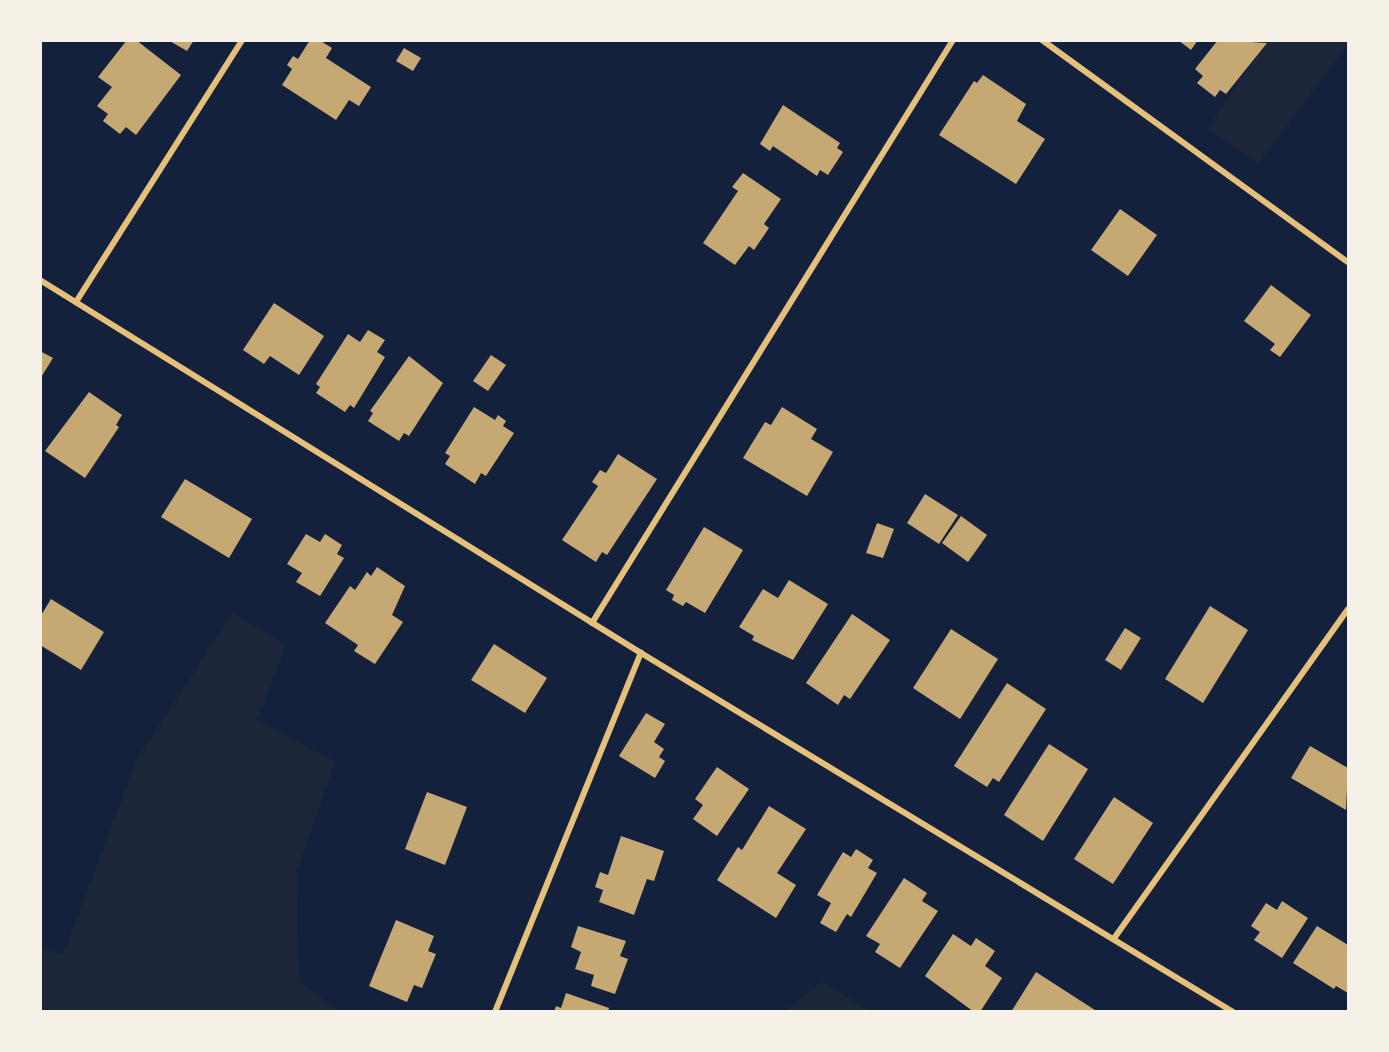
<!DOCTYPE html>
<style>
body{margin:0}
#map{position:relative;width:1389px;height:1052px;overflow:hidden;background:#14213d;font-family:Montserrat,sans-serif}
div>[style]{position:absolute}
.green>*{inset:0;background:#1d2539}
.building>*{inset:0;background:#c6a872}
.minor>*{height:6px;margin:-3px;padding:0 3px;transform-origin:3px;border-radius:3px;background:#e5c07b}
span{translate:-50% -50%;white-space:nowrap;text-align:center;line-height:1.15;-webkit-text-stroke:6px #f6f1e7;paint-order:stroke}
.frame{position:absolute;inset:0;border:42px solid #f6f1e7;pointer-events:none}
</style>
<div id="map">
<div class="green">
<div style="clip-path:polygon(1267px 41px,1348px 41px,1348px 44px,1259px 163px,1207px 129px)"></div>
<div style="clip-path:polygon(233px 613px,286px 645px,257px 720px,335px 761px,297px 872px,299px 980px,338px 1011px,41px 1011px,41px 948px,63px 955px,137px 759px)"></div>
<div style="clip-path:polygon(822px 981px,870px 1011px,785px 1011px)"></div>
</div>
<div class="building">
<div style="clip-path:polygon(127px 40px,136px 40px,181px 75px,136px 135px,126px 127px,120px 134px,103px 121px,108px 114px,97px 106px,112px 87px,98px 77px)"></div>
<div style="clip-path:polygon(168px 40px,194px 40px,187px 51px)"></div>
<div style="clip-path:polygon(310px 40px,319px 40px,332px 48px,326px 58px,371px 87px,359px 106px,349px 100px,336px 120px,282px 85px,292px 69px,287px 65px,293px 56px,298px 59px)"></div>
<div style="clip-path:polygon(1178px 40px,1198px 40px,1191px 50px)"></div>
<div style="clip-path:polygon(1218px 40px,1267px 43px,1226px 94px,1220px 90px,1215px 97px,1197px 83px,1203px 76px,1195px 69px)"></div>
<div style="clip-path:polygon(404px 48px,421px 58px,413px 71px,396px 61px)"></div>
<div style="clip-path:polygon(983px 75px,1026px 104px,1017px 121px,1045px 139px,1016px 184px,939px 135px,974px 81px,977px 83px)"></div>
<div style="clip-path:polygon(783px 105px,840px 143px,837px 148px,843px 152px,828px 175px,820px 170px,817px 176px,773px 146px,770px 151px,760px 144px)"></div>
<div style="clip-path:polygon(743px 173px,781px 199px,764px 224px,769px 228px,754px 250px,749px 246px,735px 265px,703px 243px,738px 191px,732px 187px)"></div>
<div style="clip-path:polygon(1120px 209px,1157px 235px,1128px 276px,1091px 250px)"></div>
<div style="clip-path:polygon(1271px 285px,1311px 315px,1280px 357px,1270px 350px,1275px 344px,1244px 321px)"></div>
<div style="clip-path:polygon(274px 303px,324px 336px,299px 375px,270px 356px,264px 364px,243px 350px)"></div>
<div style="clip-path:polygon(368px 330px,385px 340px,377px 352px,385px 357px,354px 408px,350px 405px,345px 412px,316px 393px,320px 387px,316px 384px,348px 334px,360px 342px)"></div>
<div style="clip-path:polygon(40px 351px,53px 358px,40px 379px)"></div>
<div style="clip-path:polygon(491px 355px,506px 365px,488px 391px,473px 381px)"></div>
<div style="clip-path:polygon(409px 356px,443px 383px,409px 436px,404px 433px,399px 441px,368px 421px,373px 413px,370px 411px)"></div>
<div style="clip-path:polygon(89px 392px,122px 415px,116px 425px,119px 427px,85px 478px,45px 451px)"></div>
<div style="clip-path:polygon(474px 407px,495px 420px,498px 415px,506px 421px,503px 426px,514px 433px,486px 476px,481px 473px,475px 484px,445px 464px,450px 456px,445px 453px)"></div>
<div style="clip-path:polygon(782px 407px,817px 429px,811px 439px,833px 452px,807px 496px,743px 458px,765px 422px,771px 425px)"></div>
<div style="clip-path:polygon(618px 454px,657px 479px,607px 555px,602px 552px,596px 562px,562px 540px,598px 486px,592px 482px,600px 470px,606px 473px)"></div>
<div style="clip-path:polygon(185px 479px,252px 519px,229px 558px,161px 517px)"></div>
<div style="clip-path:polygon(925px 494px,958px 515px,939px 544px,907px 523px)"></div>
<div style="clip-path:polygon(961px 516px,987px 535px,968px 562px,942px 543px)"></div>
<div style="clip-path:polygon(877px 523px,894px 529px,883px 558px,866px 553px)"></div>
<div style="clip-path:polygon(704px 527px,743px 550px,705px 613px,686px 602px,683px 606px,672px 600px,674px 595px,666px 590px)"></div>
<div style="clip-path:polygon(306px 534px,320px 542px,325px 534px,342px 545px,337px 554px,344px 558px,320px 596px,296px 582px,302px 573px,287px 564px)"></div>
<div style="clip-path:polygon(377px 567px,405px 586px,392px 615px,403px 622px,375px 664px,354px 651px,358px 645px,325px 623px,350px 586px,355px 590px,367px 572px,371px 576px)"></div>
<div style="clip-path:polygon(789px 580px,828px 604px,793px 660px,752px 640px,754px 636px,739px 627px,763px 589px,778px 598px)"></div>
<div style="clip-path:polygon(51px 599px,104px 632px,81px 670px,40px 645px,40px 617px)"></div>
<div style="clip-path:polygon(1210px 606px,1248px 630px,1203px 703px,1165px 679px)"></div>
<div style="clip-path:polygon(852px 614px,890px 640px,850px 699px,844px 695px,838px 705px,806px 683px)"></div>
<div style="clip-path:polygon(1125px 628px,1141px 638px,1121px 670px,1105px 660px)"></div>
<div style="clip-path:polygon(951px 629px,998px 659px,960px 719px,913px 688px)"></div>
<div style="clip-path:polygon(494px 644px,547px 678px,525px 713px,471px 680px)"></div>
<div style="clip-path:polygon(1007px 683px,1046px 709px,999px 782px,993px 778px,987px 787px,954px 766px)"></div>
<div style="clip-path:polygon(646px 713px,665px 724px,654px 742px,664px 749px,659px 757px,665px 761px,655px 778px,619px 756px)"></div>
<div style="clip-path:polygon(1049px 744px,1088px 769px,1043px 841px,1004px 815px)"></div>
<div style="clip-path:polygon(1310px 746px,1348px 768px,1346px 810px,1291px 778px)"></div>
<div style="clip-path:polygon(717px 767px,749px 789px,717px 836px,693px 819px,703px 805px,695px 799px)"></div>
<div style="clip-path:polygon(427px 792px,467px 807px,445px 865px,405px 849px)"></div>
<div style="clip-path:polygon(1114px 797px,1153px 823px,1113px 884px,1074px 859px)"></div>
<div style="clip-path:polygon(769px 806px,806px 829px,777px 873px,796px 885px,776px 918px,717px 880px,738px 847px,742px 850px)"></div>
<div style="clip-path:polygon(621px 836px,664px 851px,654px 881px,647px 879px,634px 915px,599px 902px,603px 890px,595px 887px,600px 872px,608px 875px)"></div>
<div style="clip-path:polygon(856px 849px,873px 860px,868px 868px,877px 873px,851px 917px,847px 914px,836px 932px,820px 923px,831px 903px,817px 895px,843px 852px,851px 857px)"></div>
<div style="clip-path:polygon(904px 878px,927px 893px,922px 901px,938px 911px,900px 968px,875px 952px,880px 944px,866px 936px)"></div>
<div style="clip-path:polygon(1282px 901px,1308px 918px,1282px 958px,1254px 940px,1260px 932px,1251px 926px,1266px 903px,1277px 910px)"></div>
<div style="clip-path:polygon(396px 920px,434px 936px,428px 951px,436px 954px,422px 988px,414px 985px,407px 1002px,369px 986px)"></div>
<div style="clip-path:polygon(578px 926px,626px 941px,620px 956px,628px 959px,615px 994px,591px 986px,594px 975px,575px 969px,581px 952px,571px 947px)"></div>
<div style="clip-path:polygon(1317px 926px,1348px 945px,1348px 993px,1336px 986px,1334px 989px,1293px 963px)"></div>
<div style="clip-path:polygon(953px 934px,971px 946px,976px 938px,995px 951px,985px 966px,1002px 978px,980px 1012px,974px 1012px,925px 976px)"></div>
<div style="clip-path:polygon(1036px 972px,1098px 1012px,1011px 1012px)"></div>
<div style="clip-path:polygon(566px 993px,609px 1008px,608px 1012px,554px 1012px,556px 1006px,561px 1008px)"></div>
</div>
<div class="minor">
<div style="left:1042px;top:40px;width:378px;rotate:36deg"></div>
<div style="left:40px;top:280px;width:707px;rotate:31.83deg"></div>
<div style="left:641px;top:653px;width:692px;rotate:31.23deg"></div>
<div style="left:76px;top:302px;width:310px;rotate:-57.6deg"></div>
<div style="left:592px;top:623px;width:686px;rotate:-58.23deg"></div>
<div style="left:1115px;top:937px;width:402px;rotate:-54.6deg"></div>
<div style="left:495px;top:1012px;width:388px;rotate:-67.9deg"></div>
</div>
<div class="frame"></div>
</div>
